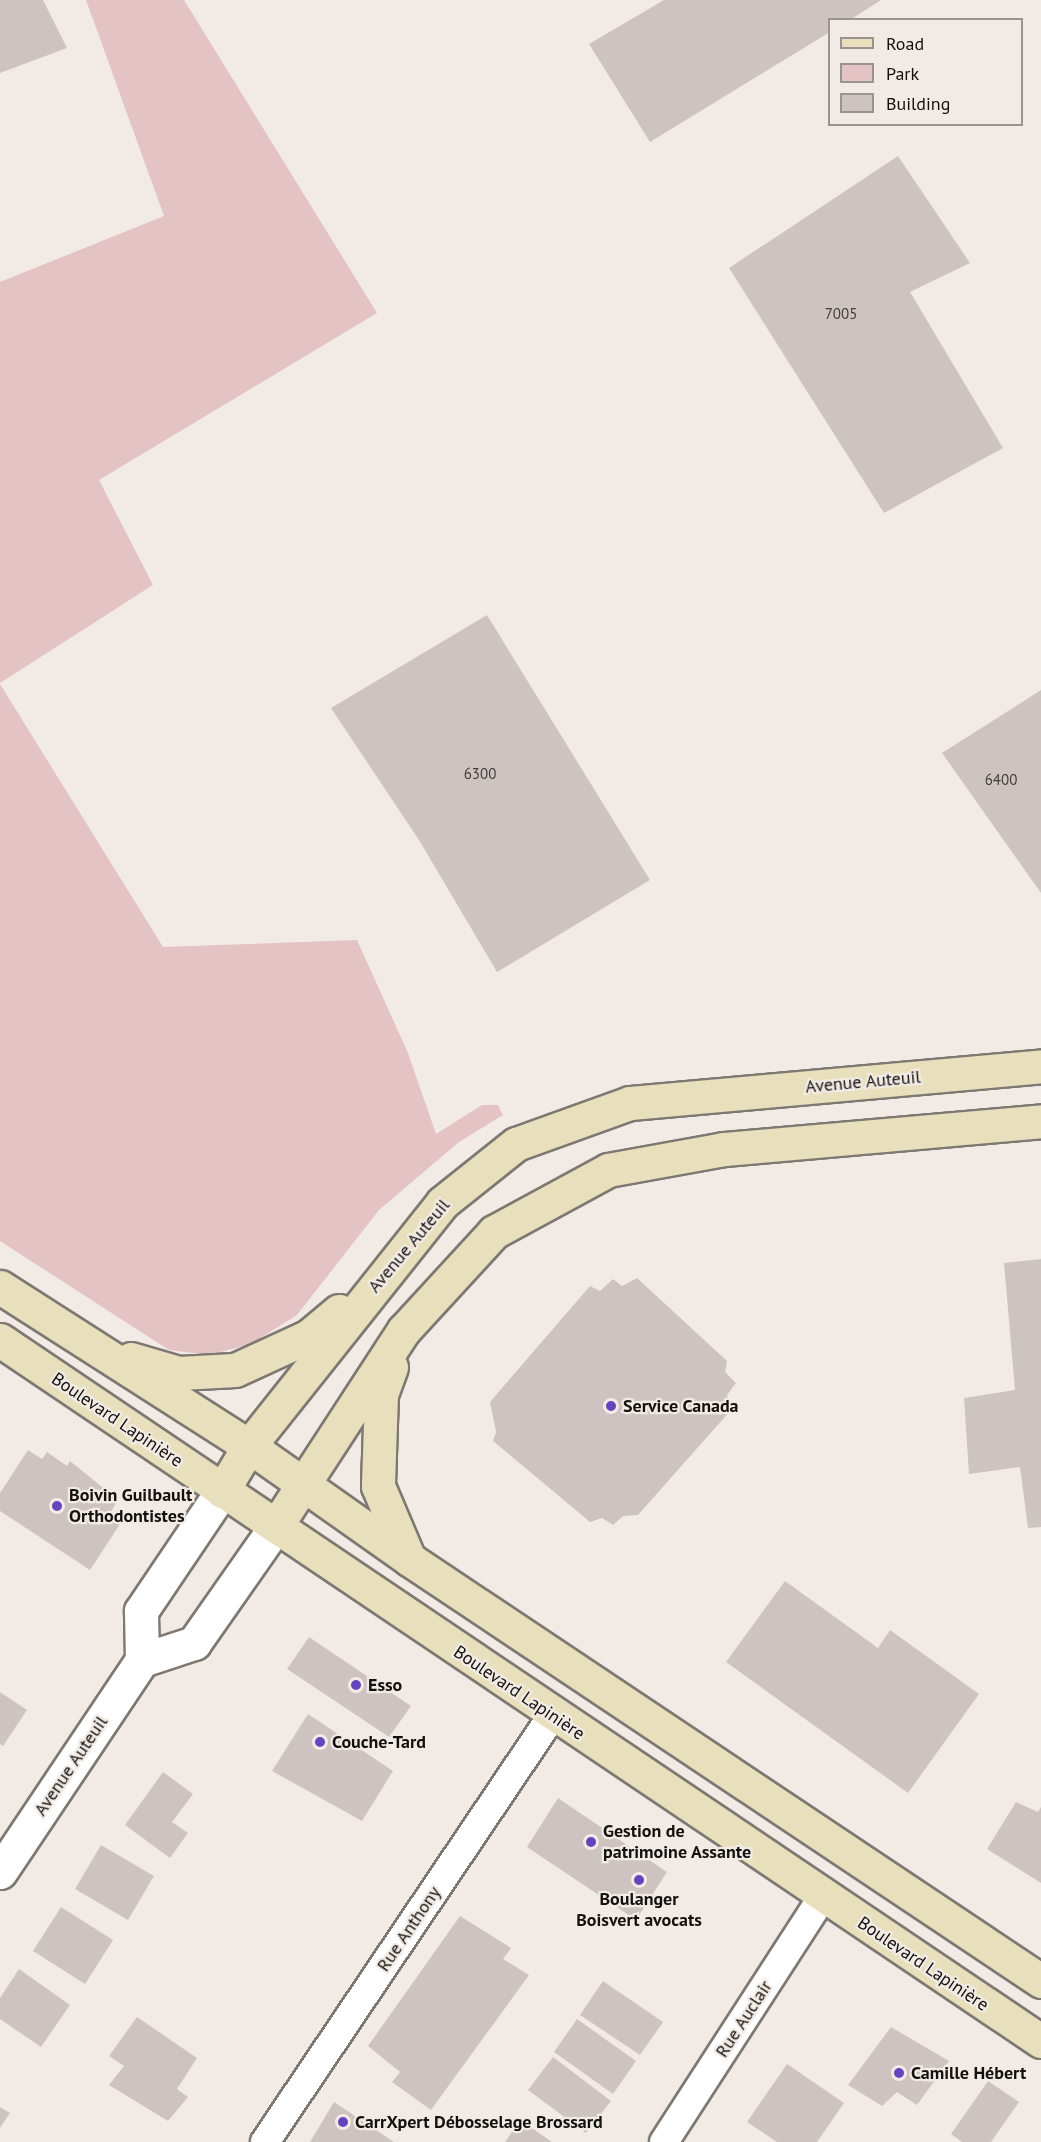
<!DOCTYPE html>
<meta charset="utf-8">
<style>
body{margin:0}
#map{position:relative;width:1041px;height:2142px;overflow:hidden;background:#f2ebe5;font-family:"PT Sans",sans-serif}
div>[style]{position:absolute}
.green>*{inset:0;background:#e4c3c5}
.building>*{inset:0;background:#cdc4c1}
.roads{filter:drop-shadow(2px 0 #7e7872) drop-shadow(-2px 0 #7e7872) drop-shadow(0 2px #7e7872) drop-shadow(0 -2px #7e7872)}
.minor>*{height:28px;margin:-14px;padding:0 14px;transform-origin:14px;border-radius:14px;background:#fff}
.tertiary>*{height:33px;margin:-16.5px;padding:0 16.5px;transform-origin:16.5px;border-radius:16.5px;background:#fff}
.secondary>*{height:33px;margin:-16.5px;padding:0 16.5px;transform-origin:16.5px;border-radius:16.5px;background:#e8e0bc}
.dots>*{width:16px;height:16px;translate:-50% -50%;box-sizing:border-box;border:3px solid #f2ebe5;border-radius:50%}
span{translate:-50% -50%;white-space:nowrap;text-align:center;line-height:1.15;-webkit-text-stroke:4.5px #f2ebe5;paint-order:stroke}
.number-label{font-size:15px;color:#423e3c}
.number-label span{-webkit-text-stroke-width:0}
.street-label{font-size:18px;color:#13110f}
.poi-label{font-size:18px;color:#13110f;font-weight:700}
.left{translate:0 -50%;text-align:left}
.legend{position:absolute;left:828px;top:18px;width:195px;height:108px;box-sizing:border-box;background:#f2ebe5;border:2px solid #99948f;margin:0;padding:8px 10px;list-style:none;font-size:18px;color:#13110f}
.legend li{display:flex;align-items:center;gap:12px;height:30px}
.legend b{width:30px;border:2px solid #99948f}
</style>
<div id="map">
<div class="green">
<div style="clip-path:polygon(86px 0,184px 0,377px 313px,99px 480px,153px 585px,0 683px,0 282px,164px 216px)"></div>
<div style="clip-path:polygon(0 684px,163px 947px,357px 940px,408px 1053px,436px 1134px,482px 1105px,498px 1105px,503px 1115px,459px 1142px,379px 1210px,297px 1315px,251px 1344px,209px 1355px,169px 1350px,0 1241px)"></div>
</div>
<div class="building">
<div style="clip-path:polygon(0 0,43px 0,67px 48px,0 73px)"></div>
<div style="clip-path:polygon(664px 0,881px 0,850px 20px,830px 20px,830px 32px,650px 142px,589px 44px)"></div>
<div style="clip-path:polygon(898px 156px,970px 263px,910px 292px,1003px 448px,884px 513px,729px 268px)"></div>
<div style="clip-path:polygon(487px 615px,650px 880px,497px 972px,419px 840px,331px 708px)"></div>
<div style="clip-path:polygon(1041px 690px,1041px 893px,942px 753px)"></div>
<div style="clip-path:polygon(1041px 1259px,1041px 1527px,1028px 1528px,1020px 1467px,969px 1474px,964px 1398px,1015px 1390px,1004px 1263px)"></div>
<div style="clip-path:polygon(637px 1278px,727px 1361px,725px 1372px,736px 1383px,727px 1395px,731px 1410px,638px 1515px,623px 1516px,613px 1525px,602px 1518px,590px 1522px,493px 1441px,496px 1432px,490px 1402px,590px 1286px,600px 1291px,613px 1279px,622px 1286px)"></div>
<div style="clip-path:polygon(28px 1450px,42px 1459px,47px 1452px,67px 1466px,70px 1461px,118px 1500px,110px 1513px,122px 1521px,90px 1570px,0 1511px,0 1493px)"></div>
<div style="clip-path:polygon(785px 1581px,878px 1648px,890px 1630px,979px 1694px,908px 1793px,726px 1662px)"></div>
<div style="clip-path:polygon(309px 1637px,411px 1706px,389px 1737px,287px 1669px)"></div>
<div style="clip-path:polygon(0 1692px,27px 1710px,3px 1746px,0 1744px)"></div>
<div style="clip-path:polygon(308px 1714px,393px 1771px,362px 1821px,272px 1771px)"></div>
<div style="clip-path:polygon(163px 1772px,193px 1794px,172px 1822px,188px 1833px,170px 1858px,125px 1825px)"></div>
<div style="clip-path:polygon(558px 1798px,667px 1872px,636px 1920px,527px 1847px)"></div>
<div style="clip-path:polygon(1016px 1802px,1038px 1812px,1041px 1807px,1041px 1883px,987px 1849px)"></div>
<div style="clip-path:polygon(101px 1845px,154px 1876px,128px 1920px,75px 1889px)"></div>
<div style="clip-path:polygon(61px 1907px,113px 1940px,85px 1984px,33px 1951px)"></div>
<div style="clip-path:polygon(460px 1916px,511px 1948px,503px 1959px,529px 1975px,431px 2110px,392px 2082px,400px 2072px,368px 2046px)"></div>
<div style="clip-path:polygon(19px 1969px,70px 2005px,41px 2047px,0 2019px,0 1998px)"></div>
<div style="clip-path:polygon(603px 1981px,663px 2022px,640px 2055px,580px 2015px)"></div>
<div style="clip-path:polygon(137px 2017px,197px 2058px,177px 2089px,188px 2097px,168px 2121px,109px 2085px,124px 2066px,109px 2056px)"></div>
<div style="clip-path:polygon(577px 2019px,636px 2061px,613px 2094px,554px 2052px)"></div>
<div style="clip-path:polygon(891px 2027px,949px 2061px,917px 2105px,897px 2092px,882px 2106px,848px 2085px)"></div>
<div style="clip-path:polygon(553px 2057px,611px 2101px,586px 2133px,528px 2090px)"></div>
<div style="clip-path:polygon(787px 2064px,844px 2103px,817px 2142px,777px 2142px,747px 2122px)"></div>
<div style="clip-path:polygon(988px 2081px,1019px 2102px,991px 2142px,962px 2142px,951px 2134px)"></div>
<div style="clip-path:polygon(334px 2102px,394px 2142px,310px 2142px)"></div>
<div style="clip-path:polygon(0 2107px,10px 2113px,0 2128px)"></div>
<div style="clip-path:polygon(520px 2120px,552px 2142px,505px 2142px)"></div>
</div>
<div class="roads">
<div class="minor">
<div style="left:265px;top:2142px;width:514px;rotate:-56.03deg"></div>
<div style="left:664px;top:2142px;width:293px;rotate:-57.1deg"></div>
</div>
<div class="tertiary">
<div style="left:142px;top:1660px;width:55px;rotate:-18.1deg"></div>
<div style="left:194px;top:1643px;width:143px;rotate:-55deg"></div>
<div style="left:0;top:1872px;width:255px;rotate:-56.2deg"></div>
<div style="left:142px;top:1660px;width:49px;rotate:-91.2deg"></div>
<div style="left:141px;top:1611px;width:145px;rotate:-56deg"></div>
</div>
<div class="secondary">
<div style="left:0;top:1287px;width:295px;rotate:32.6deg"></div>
<div style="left:249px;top:1446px;width:196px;rotate:35.2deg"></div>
<div style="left:409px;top:1559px;width:760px;rotate:33.73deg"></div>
<div style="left:0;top:1340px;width:1255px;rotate:33.96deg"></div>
<div style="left:131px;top:1359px;width:50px;rotate:16.3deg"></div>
<div style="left:179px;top:1373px;width:56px;rotate:-3.1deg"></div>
<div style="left:235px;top:1370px;width:81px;rotate:-24.7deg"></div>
<div style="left:309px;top:1336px;width:39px;rotate:-40deg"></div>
<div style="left:391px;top:1367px;width:29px;rotate:110deg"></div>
<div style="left:381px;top:1394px;width:92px;rotate:91.9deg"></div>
<div style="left:378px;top:1486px;width:79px;rotate:67deg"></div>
<div style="left:222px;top:1491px;width:52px;rotate:-59deg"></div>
<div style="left:249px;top:1446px;width:310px;rotate:-51.5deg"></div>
<div style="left:442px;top:1203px;width:95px;rotate:-38.6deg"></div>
<div style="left:516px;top:1144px;width:121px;rotate:-19.8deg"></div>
<div style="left:630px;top:1103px;width:413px;rotate:-5.1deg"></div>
<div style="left:276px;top:1526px;width:234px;rotate:-56.9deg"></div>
<div style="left:404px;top:1330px;width:133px;rotate:-47.4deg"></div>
<div style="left:494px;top:1232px;width:130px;rotate:-28.5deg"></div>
<div style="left:608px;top:1170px;width:118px;rotate:-10.3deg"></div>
<div style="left:724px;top:1149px;width:318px;rotate:-5deg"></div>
</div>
</div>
<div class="dots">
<div style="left:611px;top:1406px;background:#6346be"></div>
<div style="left:57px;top:1506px;background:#6346be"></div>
<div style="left:356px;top:1685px;background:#6346be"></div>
<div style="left:320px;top:1742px;background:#6346be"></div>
<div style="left:591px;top:1842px;background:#6346be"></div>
<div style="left:639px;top:1880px;background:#6346be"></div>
<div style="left:899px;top:2073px;background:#6346be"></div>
<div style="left:343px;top:2122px;background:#6346be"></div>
</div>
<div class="number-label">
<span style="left:841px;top:314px">7005</span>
<span style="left:480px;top:774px">6300</span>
<span style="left:1001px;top:780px">6400</span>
</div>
<div class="street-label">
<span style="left:863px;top:1082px;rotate:-5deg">Avenue Auteuil</span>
<span style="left:409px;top:1246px;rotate:-50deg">Avenue Auteuil</span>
<span style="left:117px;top:1420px;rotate:34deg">Boulevard Lapinière</span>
<span style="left:519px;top:1693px;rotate:34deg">Boulevard Lapinière</span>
<span style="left:71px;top:1766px;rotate:-56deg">Avenue Auteuil</span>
<span style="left:409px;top:1929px;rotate:-56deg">Rue Anthony</span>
<span style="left:923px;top:1964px;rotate:34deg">Boulevard Lapinière</span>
<span style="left:744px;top:2019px;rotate:-57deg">Rue Auclair</span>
</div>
<div class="poi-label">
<span class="left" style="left:623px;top:1406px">Service Canada</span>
<span class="left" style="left:69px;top:1506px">Boivin Guilbault<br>Orthodontistes</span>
<span class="left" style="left:368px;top:1685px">Esso</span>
<span class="left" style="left:332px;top:1742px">Couche-Tard</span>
<span class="left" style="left:603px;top:1842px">Gestion de<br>patrimoine Assante</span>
<span style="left:639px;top:1910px">Boulanger<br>Boisvert avocats</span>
<span class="left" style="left:911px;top:2073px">Camille Hébert</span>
<span class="left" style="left:355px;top:2122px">CarrXpert Débosselage Brossard</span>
</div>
<ul class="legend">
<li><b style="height:8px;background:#e8e0bc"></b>Road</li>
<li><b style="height:16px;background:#e4c3c5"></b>Park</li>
<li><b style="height:16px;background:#cdc4c1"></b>Building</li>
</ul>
</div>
